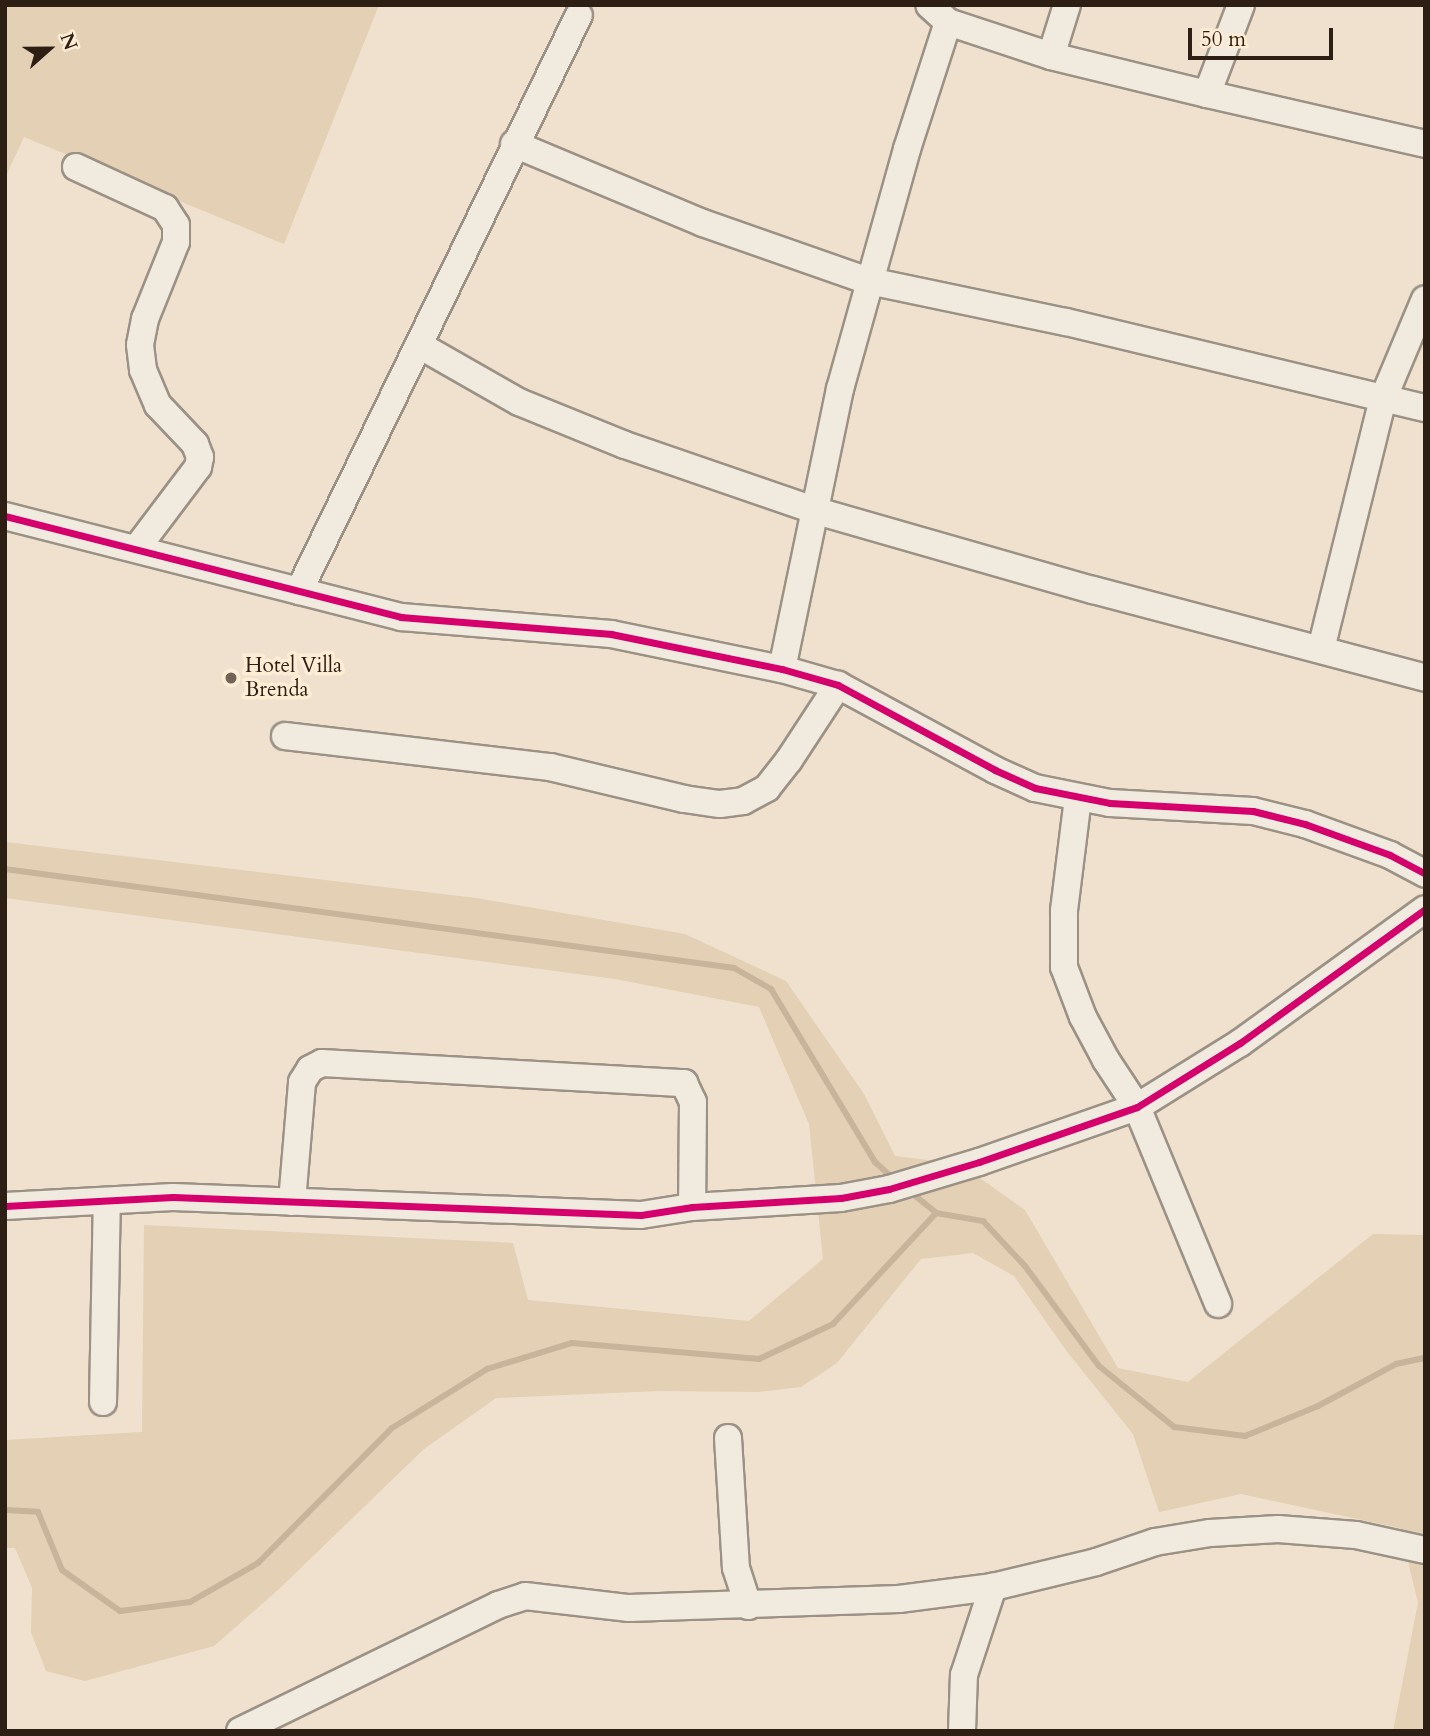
<!DOCTYPE html>
<style>
body{margin:0}
#map{position:relative;width:1430px;height:1736px;overflow:hidden;background:#efe1cd;font-family:Cardo,serif}
div>[style]{position:absolute}
.green>*{inset:0;background:#e3d0b5}
.stream>*{height:6px;margin:-3px;padding:0 3px;transform-origin:3px;border-radius:3px;background:#c8b49b}
.roads{filter:drop-shadow(2px 0 #9b9185) drop-shadow(-2px 0 #9b9185) drop-shadow(0 2px #9b9185) drop-shadow(0 -2px #9b9185)}
.minor>*{height:26px;margin:-13px;padding:0 13px;transform-origin:13px;border-radius:13px;background:#f1eadf}
.cycleway>*{height:7px;margin:-3.5px;padding:0 3.5px;transform-origin:3.5px;border-radius:3.5px;background:#d6006c}
.dots>*{width:19px;height:19px;translate:-50% -50%;box-sizing:border-box;border:4px solid #feedd5;border-radius:50%}
span{translate:-50% -50%;white-space:nowrap;text-align:center;line-height:1.15;-webkit-text-stroke:7px #feedd5;paint-order:stroke}
.poi-label{font-size:21px;color:#2e1f14}
.left{translate:0 -50%;text-align:left}
.frame{position:absolute;inset:0;border:7px solid #2e1f14;pointer-events:none}
.north{position:absolute;left:14px;top:14px;width:70px;height:70px;-webkit-text-stroke:5px #feedd5;paint-order:stroke;rotate:69deg;font-size:19px;font-weight:700;line-height:28px;text-align:center;color:#2e1f14}
.north::after{content:'';display:block;margin:auto;width:24px;height:32px;background:#2e1f14;clip-path:polygon(50% 0,100% 100%,50% 72%,0 100%)}
.scale{position:absolute;left:1188px;top:28px;width:145px;height:32px;box-sizing:border-box;border:4px solid #2e1f14;border-top:0;padding-left:9px;font-size:21px;line-height:24px;white-space:nowrap;color:#2e1f14;-webkit-text-stroke:5px #feedd5;paint-order:stroke}
</style>
<div id="map">
<div class="green">
<div style="clip-path:polygon(5px 5px,379px 5px,284px 244px,24px 137px,5px 178px)"></div>
<div style="clip-path:polygon(5px 842px,476px 898px,685px 934px,786px 981px,864px 1094px,895px 1156px,960px 1164px,1025px 1210px,1118px 1368px,1188px 1382px,1373px 1234px,1425px 1235px,1425px 1731px,1393px 1731px,1418px 1603px,1400px 1528px,1241px 1494px,1159px 1512px,1133px 1434px,1065px 1349px,1014px 1276px,973px 1253px,921px 1259px,837px 1363px,801px 1387px,758px 1392px,659px 1391px,496px 1398px,424px 1449px,279px 1589px,214px 1646px,85px 1681px,46px 1671px,31px 1632px,32px 1588px,15px 1548px,5px 1548px,5px 1440px,142px 1432px,144px 1225px,513px 1243px,528px 1300px,749px 1321px,823px 1259px,809px 1124px,759px 1007px,615px 979px,5px 898px)"></div>
</div>
<div class="stream">
<div style="left:5px;top:869px;width:736px;rotate:7.73deg"></div>
<div style="left:734px;top:968px;width:43px;rotate:29.6deg"></div>
<div style="left:771px;top:989px;width:202px;rotate:59deg"></div>
<div style="left:875px;top:1162px;width:25px;rotate:42deg"></div>
<div style="left:908px;top:1190px;width:36px;rotate:39deg"></div>
<div style="left:5px;top:1510px;width:33px;rotate:3deg"></div>
<div style="left:38px;top:1512px;width:63px;rotate:67.5deg"></div>
<div style="left:62px;top:1570px;width:71px;rotate:35.3deg"></div>
<div style="left:120px;top:1611px;width:71px;rotate:-7.3deg"></div>
<div style="left:190px;top:1602px;width:78px;rotate:-29.8deg"></div>
<div style="left:258px;top:1563px;width:190px;rotate:-45.2deg"></div>
<div style="left:392px;top:1428px;width:112px;rotate:-31.8deg"></div>
<div style="left:487px;top:1369px;width:89px;rotate:-17deg"></div>
<div style="left:572px;top:1343px;width:188px;rotate:4.9deg"></div>
<div style="left:759px;top:1359px;width:82px;rotate:-25.3deg"></div>
<div style="left:833px;top:1324px;width:151px;rotate:-47.1deg"></div>
<div style="left:936px;top:1213px;width:48px;rotate:9.7deg"></div>
<div style="left:983px;top:1221px;width:62px;rotate:47deg"></div>
<div style="left:1025px;top:1266px;width:124px;rotate:53.5deg"></div>
<div style="left:1099px;top:1366px;width:97px;rotate:39.1deg"></div>
<div style="left:1174px;top:1427px;width:72px;rotate:7.2deg"></div>
<div style="left:1245px;top:1436px;width:79px;rotate:-22.3deg"></div>
<div style="left:1318px;top:1406px;width:89px;rotate:-28.3deg"></div>
<div style="left:1396px;top:1364px;width:30px;rotate:-12deg"></div>
</div>
<div class="roads">
<div class="minor">
<div style="left:948px;top:22px;width:108px;rotate:18.3deg"></div>
<div style="left:1051px;top:56px;width:161px;rotate:13.7deg"></div>
<div style="left:1207px;top:94px;width:95px;rotate:-69.1deg"></div>
<div style="left:1051px;top:56px;width:53px;rotate:-72.6deg"></div>
<div style="left:1207px;top:94px;width:224px;rotate:12.9deg"></div>
<div style="left:514px;top:144px;width:205px;rotate:22.7deg"></div>
<div style="left:703px;top:223px;width:176px;rotate:19.3deg"></div>
<div style="left:869px;top:281px;width:201px;rotate:11.8deg"></div>
<div style="left:1066px;top:322px;width:369px;rotate:13.5deg"></div>
<div style="left:76px;top:167px;width:98px;rotate:24.7deg"></div>
<div style="left:165px;top:208px;width:20px;rotate:57deg"></div>
<div style="left:176px;top:225px;width:17px;rotate:90deg"></div>
<div style="left:176px;top:242px;width:83px;rotate:111.9deg"></div>
<div style="left:145px;top:319px;width:26px;rotate:101deg"></div>
<div style="left:140px;top:345px;width:25px;rotate:83deg"></div>
<div style="left:143px;top:370px;width:38px;rotate:67deg"></div>
<div style="left:158px;top:405px;width:54px;rotate:46.5deg"></div>
<div style="left:195px;top:444px;width:14px;rotate:69deg"></div>
<div style="left:200px;top:457px;width:10px;rotate:101deg"></div>
<div style="left:198px;top:467px;width:101px;rotate:127deg"></div>
<div style="left:419px;top:345px;width:115px;rotate:29.7deg"></div>
<div style="left:519px;top:402px;width:114px;rotate:22.1deg"></div>
<div style="left:625px;top:445px;width:203px;rotate:19deg"></div>
<div style="left:817px;top:511px;width:287px;rotate:16deg"></div>
<div style="left:1093px;top:590px;width:343px;rotate:14.8deg"></div>
<div style="left:5px;top:516px;width:409px;rotate:14.3deg"></div>
<div style="left:401px;top:617px;width:211px;rotate:4.6deg"></div>
<div style="left:611px;top:634px;width:175px;rotate:11.6deg"></div>
<div style="left:782px;top:669px;width:58px;rotate:15.9deg"></div>
<div style="left:838px;top:685px;width:179px;rotate:28.4deg"></div>
<div style="left:995px;top:770px;width:44px;rotate:24.2deg"></div>
<div style="left:1035px;top:788px;width:76px;rotate:11.3deg"></div>
<div style="left:1110px;top:803px;width:143px;rotate:3.2deg"></div>
<div style="left:1253px;top:811px;width:54px;rotate:14deg"></div>
<div style="left:1305px;top:824px;width:90px;rotate:20deg"></div>
<div style="left:1390px;top:855px;width:40px;rotate:28deg"></div>
<div style="left:299px;top:591px;width:640px;rotate:-64.08deg"></div>
<div style="left:1321px;top:649px;width:258px;rotate:-76.1deg"></div>
<div style="left:1383px;top:399px;width:108px;rotate:-67.2deg"></div>
<div style="left:782px;top:669px;width:286px;rotate:-78.3deg"></div>
<div style="left:840px;top:389px;width:249px;rotate:-74.4deg"></div>
<div style="left:907px;top:149px;width:133px;rotate:-72.1deg"></div>
<div style="left:948px;top:22px;width:25px;rotate:-138deg"></div>
<div style="left:285px;top:736px;width:267px;rotate:6.7deg"></div>
<div style="left:550px;top:767px;width:138px;rotate:13.4deg"></div>
<div style="left:684px;top:799px;width:36px;rotate:8deg"></div>
<div style="left:720px;top:804px;width:23px;rotate:-7deg"></div>
<div style="left:743px;top:801px;width:27px;rotate:-28deg"></div>
<div style="left:767px;top:788px;width:36px;rotate:-52deg"></div>
<div style="left:789px;top:760px;width:90px;rotate:-56.8deg"></div>
<div style="left:1078px;top:798px;width:114px;rotate:97.1deg"></div>
<div style="left:1064px;top:911px;width:56px;rotate:90deg"></div>
<div style="left:1064px;top:967px;width:53px;rotate:69.2deg"></div>
<div style="left:1083px;top:1017px;width:49px;rotate:61.9deg"></div>
<div style="left:1106px;top:1060px;width:56px;rotate:56.6deg"></div>
<div style="left:1137px;top:1107px;width:213px;rotate:67.6deg"></div>
<div style="left:292px;top:1202px;width:120px;rotate:-85.2deg"></div>
<div style="left:302px;top:1082px;width:15px;rotate:-58deg"></div>
<div style="left:310px;top:1069px;width:13px;rotate:-27deg"></div>
<div style="left:322px;top:1063px;width:363px;rotate:3.2deg"></div>
<div style="left:684px;top:1083px;width:21px;rotate:65deg"></div>
<div style="left:693px;top:1102px;width:105px;rotate:90.5deg"></div>
<div style="left:5px;top:1206px;width:168px;rotate:-3.1deg"></div>
<div style="left:173px;top:1197px;width:468px;rotate:2.2deg"></div>
<div style="left:641px;top:1215px;width:52px;rotate:-8.9deg"></div>
<div style="left:692px;top:1207px;width:149px;rotate:-3.5deg"></div>
<div style="left:841px;top:1198px;width:49px;rotate:-10.6deg"></div>
<div style="left:889px;top:1189px;width:94px;rotate:-16.7deg"></div>
<div style="left:979px;top:1162px;width:167px;rotate:-19.2deg"></div>
<div style="left:1137px;top:1107px;width:121px;rotate:-31.9deg"></div>
<div style="left:1240px;top:1043px;width:228px;rotate:-35.9deg"></div>
<div style="left:103px;top:1402px;width:201px;rotate:-88.9deg"></div>
<div style="left:728px;top:1438px;width:130px;rotate:86.5deg"></div>
<div style="left:736px;top:1568px;width:40px;rotate:72deg"></div>
<div style="left:240px;top:1731px;width:287px;rotate:-26deg"></div>
<div style="left:498px;top:1605px;width:28px;rotate:-18deg"></div>
<div style="left:525px;top:1596px;width:105px;rotate:6.6deg"></div>
<div style="left:629px;top:1608px;width:270px;rotate:-1.9deg"></div>
<div style="left:899px;top:1599px;width:95px;rotate:-7.3deg"></div>
<div style="left:993px;top:1587px;width:106px;rotate:-13.6deg"></div>
<div style="left:1096px;top:1562px;width:62px;rotate:-18.7deg"></div>
<div style="left:1155px;top:1542px;width:56px;rotate:-9.3deg"></div>
<div style="left:1210px;top:1533px;width:68px;rotate:-3.4deg"></div>
<div style="left:1278px;top:1529px;width:78px;rotate:4.4deg"></div>
<div style="left:1356px;top:1535px;width:71px;rotate:12.3deg"></div>
<div style="left:962px;top:1731px;width:56px;rotate:-88deg"></div>
<div style="left:964px;top:1675px;width:93px;rotate:-71.8deg"></div>
</div>
</div>
<div class="cycleway">
<div style="left:5px;top:516px;width:409px;rotate:14.3deg"></div>
<div style="left:401px;top:617px;width:211px;rotate:4.6deg"></div>
<div style="left:611px;top:634px;width:175px;rotate:11.6deg"></div>
<div style="left:782px;top:669px;width:58px;rotate:15.9deg"></div>
<div style="left:838px;top:685px;width:179px;rotate:28.4deg"></div>
<div style="left:995px;top:770px;width:44px;rotate:24.2deg"></div>
<div style="left:1035px;top:788px;width:76px;rotate:11.3deg"></div>
<div style="left:1110px;top:803px;width:143px;rotate:3.2deg"></div>
<div style="left:1253px;top:811px;width:54px;rotate:14deg"></div>
<div style="left:1305px;top:824px;width:90px;rotate:20deg"></div>
<div style="left:1390px;top:855px;width:40px;rotate:28deg"></div>
<div style="left:5px;top:1206px;width:168px;rotate:-3.1deg"></div>
<div style="left:173px;top:1197px;width:468px;rotate:2.2deg"></div>
<div style="left:641px;top:1215px;width:52px;rotate:-8.9deg"></div>
<div style="left:692px;top:1207px;width:149px;rotate:-3.5deg"></div>
<div style="left:841px;top:1198px;width:49px;rotate:-10.6deg"></div>
<div style="left:889px;top:1189px;width:94px;rotate:-16.7deg"></div>
<div style="left:979px;top:1162px;width:167px;rotate:-19.2deg"></div>
<div style="left:1137px;top:1107px;width:121px;rotate:-31.9deg"></div>
<div style="left:1240px;top:1043px;width:228px;rotate:-35.9deg"></div>
</div>
<div class="dots">
<div style="left:231px;top:678px;background:#726355"></div>
</div>
<div class="poi-label">
<span class="left" style="left:245px;top:678px">Hotel Villa<br>Brenda</span>
</div>
<div class="frame"></div>
<div class="north">N</div>
<div class="scale">50 m</div>
</div>
